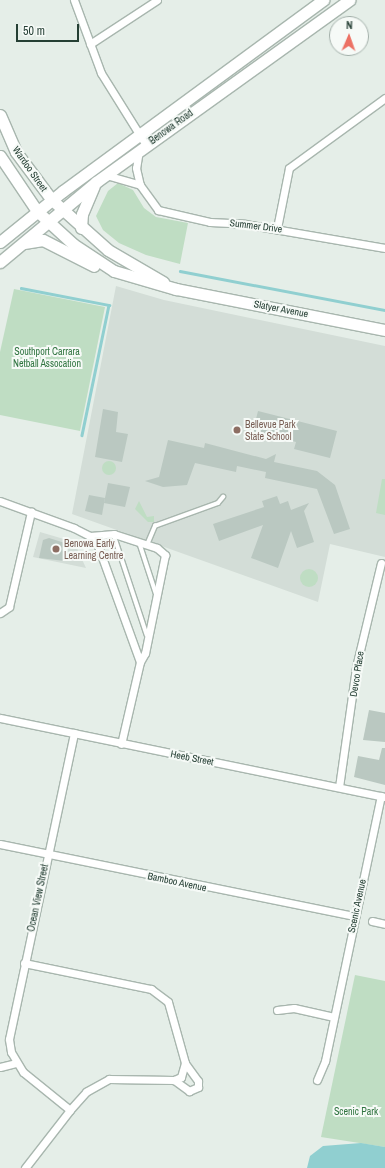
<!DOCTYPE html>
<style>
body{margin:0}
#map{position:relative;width:385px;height:1168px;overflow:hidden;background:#e5eee8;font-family:"Archivo Narrow",sans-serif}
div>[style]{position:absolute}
.built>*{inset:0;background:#d3ddd7}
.green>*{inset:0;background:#bfddc3}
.round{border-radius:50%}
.water>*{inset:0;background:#90cfd0}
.stream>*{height:2.5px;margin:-1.25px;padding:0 1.25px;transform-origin:1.25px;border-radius:1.25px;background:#90cfd0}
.building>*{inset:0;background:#bac8c1}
.roads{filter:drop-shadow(1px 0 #a8b6ae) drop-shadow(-1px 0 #a8b6ae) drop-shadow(0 1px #a8b6ae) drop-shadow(0 -1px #a8b6ae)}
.lane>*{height:3.5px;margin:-1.75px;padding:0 1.75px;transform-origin:1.75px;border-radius:1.75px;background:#fff}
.street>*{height:7px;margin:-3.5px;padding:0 3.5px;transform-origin:3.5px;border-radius:3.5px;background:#fff}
.secondary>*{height:11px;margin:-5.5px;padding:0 5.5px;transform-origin:5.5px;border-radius:5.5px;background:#fff}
.dots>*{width:11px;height:11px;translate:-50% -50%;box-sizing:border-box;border:2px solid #f6faf7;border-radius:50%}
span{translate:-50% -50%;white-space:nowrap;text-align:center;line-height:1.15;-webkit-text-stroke:4px #f6faf7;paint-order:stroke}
.street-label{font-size:10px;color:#253f34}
.park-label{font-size:10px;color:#307440}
.education-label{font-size:10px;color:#785e54}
.left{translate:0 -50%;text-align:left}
.north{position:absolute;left:329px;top:16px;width:40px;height:40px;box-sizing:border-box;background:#f6faf7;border:1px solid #a2afa9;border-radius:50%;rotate:2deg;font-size:11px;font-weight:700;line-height:16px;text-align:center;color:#253f34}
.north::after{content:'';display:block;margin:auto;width:14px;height:18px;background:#ec7164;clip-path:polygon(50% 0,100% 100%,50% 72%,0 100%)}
.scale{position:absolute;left:16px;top:24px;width:63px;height:18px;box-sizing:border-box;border:2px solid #253f34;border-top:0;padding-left:5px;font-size:12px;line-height:14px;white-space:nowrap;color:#253f34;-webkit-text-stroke:3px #f6faf7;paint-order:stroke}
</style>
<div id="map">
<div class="built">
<div style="clip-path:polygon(116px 286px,164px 300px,385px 346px,385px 557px,330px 544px,318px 602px,72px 514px)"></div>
<div style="clip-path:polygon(40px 532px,74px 542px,86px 568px,33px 557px)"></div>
</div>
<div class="green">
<div style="clip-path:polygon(118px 183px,133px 190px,144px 208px,156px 217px,188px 223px,180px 264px,146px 255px,119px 243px,103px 230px,96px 216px,108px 191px)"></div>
<div style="clip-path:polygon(14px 289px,105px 307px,80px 431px,0 415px,0 352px)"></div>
<div class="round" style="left:102px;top:461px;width:14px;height:14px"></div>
<div style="clip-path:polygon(382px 479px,385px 479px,385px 515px,376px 513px)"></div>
<div style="clip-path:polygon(139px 501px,147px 517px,154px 516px,154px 522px,148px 522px,135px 509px)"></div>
<div class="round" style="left:300px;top:569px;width:18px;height:18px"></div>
<div style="clip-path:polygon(355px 975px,385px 981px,385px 1147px,321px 1137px)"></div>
</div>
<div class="water">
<div style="clip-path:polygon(361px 1143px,385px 1147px,385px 1168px,307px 1168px,310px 1156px,323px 1146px)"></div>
</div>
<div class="stream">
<div style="left:180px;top:271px;width:209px;rotate:10.8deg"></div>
<div style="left:21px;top:288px;width:90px;rotate:10.9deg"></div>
<div style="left:109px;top:305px;width:133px;rotate:101.7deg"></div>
</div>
<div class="building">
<div style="clip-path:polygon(103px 409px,118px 412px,116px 432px,128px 434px,122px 462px,95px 457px)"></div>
<div style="clip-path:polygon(258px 411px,337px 431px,330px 458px,294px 449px,296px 442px,253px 431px)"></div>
<div style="clip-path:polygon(168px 440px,204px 448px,205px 443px,266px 459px,276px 454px,274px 462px,317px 471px,335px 485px,350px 529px,334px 534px,317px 489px,265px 478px,266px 472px,237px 466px,236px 472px,195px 463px,187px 485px,163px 487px,145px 481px,159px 477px)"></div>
<div style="clip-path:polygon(108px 483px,130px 487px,125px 507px,104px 503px)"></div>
<div style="clip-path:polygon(89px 495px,105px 498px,102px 515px,85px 511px)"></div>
<div style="clip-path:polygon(277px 496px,280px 504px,288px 501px,291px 510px,309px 503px,304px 511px,314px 542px,297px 548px,291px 531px,278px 568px,251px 558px,263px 525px,219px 541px,213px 524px,264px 507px,262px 501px)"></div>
<div style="clip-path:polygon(49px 538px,68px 544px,65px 561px,39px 558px,43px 540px)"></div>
<div style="clip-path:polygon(369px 710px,385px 713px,385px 742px,363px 740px)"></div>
<div style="clip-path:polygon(382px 748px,385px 748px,385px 785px,354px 777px,358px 756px,379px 760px)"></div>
</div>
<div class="roads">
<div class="lane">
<div style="left:114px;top:535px;width:105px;rotate:71.7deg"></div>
<div style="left:140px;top:544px;width:52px;rotate:71.9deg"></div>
<div style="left:147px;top:545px;width:21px;rotate:-67deg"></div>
<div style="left:155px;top:526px;width:67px;rotate:-20.1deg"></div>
<div style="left:218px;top:503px;width:8px;rotate:-50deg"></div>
</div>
<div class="street">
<div style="left:74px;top:0;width:78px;rotate:69.7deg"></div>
<div style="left:101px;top:73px;width:85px;rotate:58deg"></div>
<div style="left:90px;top:44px;width:80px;rotate:-33.3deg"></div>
<div style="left:139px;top:150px;width:18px;rotate:99deg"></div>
<div style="left:136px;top:168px;width:17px;rotate:77deg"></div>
<div style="left:140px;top:185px;width:31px;rotate:54deg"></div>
<div style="left:158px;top:210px;width:53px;rotate:13deg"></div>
<div style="left:210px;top:222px;width:35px;rotate:3deg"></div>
<div style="left:245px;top:224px;width:142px;rotate:9.7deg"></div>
<div style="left:106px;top:175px;width:35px;rotate:16deg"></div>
<div style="left:277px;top:228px;width:61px;rotate:-78.7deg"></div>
<div style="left:289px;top:168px;width:119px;rotate:-36.1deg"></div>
<div style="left:0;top:501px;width:79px;rotate:20deg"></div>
<div style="left:74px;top:528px;width:18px;rotate:27deg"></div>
<div style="left:90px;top:536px;width:13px;rotate:51deg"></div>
<div style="left:98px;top:546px;width:123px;rotate:70.1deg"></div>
<div style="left:140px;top:662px;width:84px;rotate:103deg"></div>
<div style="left:90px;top:536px;width:24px;rotate:-5deg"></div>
<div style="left:114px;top:534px;width:45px;rotate:18deg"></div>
<div style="left:157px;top:548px;width:11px;rotate:41deg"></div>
<div style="left:165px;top:555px;width:100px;rotate:101.5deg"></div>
<div style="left:145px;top:653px;width:10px;rotate:119deg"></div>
<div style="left:0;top:613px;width:11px;rotate:-34deg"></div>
<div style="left:9px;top:607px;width:98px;rotate:-77deg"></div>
<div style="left:0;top:718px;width:393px;rotate:11.6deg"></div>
<div style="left:339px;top:787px;width:121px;rotate:-81.9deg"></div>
<div style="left:356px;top:667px;width:107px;rotate:-76.5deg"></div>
<div style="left:0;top:844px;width:362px;rotate:11.5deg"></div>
<div style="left:372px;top:921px;width:13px;rotate:13deg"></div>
<div style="left:24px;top:963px;width:130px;rotate:11.6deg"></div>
<div style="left:151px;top:989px;width:21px;rotate:37deg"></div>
<div style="left:168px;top:1002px;width:63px;rotate:74.4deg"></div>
<div style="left:185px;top:1063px;width:15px;rotate:106deg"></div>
<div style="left:181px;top:1077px;width:8px;rotate:157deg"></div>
<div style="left:174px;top:1080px;width:65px;rotate:-179.1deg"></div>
<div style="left:109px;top:1079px;width:26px;rotate:151deg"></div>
<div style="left:86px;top:1092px;width:24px;rotate:132deg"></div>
<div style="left:277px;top:1010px;width:17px;rotate:-7deg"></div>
<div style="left:294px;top:1008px;width:41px;rotate:12.7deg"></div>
<div style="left:0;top:1067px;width:16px;rotate:-14deg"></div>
<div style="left:174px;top:1080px;width:19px;rotate:36deg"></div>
<div style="left:189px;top:1091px;width:10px;rotate:-24deg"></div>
<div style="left:198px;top:1087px;width:6px;rotate:-90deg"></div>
<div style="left:198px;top:1081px;width:22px;rotate:-126deg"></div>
<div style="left:317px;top:1080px;width:21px;rotate:-67deg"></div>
<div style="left:325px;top:1061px;width:271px;rotate:-78.1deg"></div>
<div style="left:25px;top:1168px;width:73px;rotate:-52.2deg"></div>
<div style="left:70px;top:1110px;width:60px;rotate:-141deg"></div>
<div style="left:23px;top:1072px;width:23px;rotate:-121deg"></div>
<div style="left:11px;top:1052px;width:13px;rotate:-99deg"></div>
<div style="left:9px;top:1039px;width:313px;rotate:-78deg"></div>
</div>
<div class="secondary">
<div style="left:0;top:115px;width:40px;rotate:66.6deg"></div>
<div style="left:16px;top:152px;width:59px;rotate:53.3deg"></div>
<div style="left:51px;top:199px;width:76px;rotate:41.8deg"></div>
<div style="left:108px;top:250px;width:64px;rotate:30.2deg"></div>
<div style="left:0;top:156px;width:66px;rotate:56.1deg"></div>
<div style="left:37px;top:211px;width:49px;rotate:42.5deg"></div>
<div style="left:73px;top:244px;width:49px;rotate:33.4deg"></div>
<div style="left:114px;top:271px;width:65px;rotate:16.2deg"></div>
<div style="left:176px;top:289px;width:213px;rotate:11.1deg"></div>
<div style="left:81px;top:228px;width:14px;rotate:-86deg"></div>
<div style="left:82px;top:214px;width:30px;rotate:-67deg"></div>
<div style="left:0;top:242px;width:81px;rotate:-39deg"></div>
<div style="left:63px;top:191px;width:323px;rotate:-36.3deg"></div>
<div style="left:24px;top:243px;width:19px;rotate:-9deg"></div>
<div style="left:43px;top:240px;width:57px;rotate:27deg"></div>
<div style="left:0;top:262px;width:125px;rotate:-39.8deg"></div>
<div style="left:96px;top:182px;width:312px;rotate:-35.7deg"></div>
</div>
</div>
<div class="dots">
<div style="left:237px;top:430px;background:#8d6e63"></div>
<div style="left:56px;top:549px;background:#8d6e63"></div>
</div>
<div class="street-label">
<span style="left:171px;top:127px;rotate:-36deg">Benowa Road</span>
<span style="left:30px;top:169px;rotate:55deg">Wardoo Street</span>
<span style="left:256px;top:226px;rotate:7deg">Summer Drive</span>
<span style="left:281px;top:309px;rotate:11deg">Slatyer Avenue</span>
<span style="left:357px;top:674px;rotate:-81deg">Devco Place</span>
<span style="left:192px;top:758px;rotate:11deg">Heeb Street</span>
<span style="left:177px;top:882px;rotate:12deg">Bamboo Avenue</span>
<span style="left:38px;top:898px;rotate:-78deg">Ocean View Street</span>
<span style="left:357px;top:906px;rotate:-78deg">Scenic Avenue</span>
</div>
<div class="park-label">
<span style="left:47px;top:357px">Southport Carrara<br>Netball Assocation</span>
<span style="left:356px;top:1112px">Scenic Park</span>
</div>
<div class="education-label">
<span class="left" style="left:245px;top:430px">Bellevue Park<br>State School</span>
<span class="left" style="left:64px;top:549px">Benowa Early<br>Learning Centre</span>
</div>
<div class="north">N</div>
<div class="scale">50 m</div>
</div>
